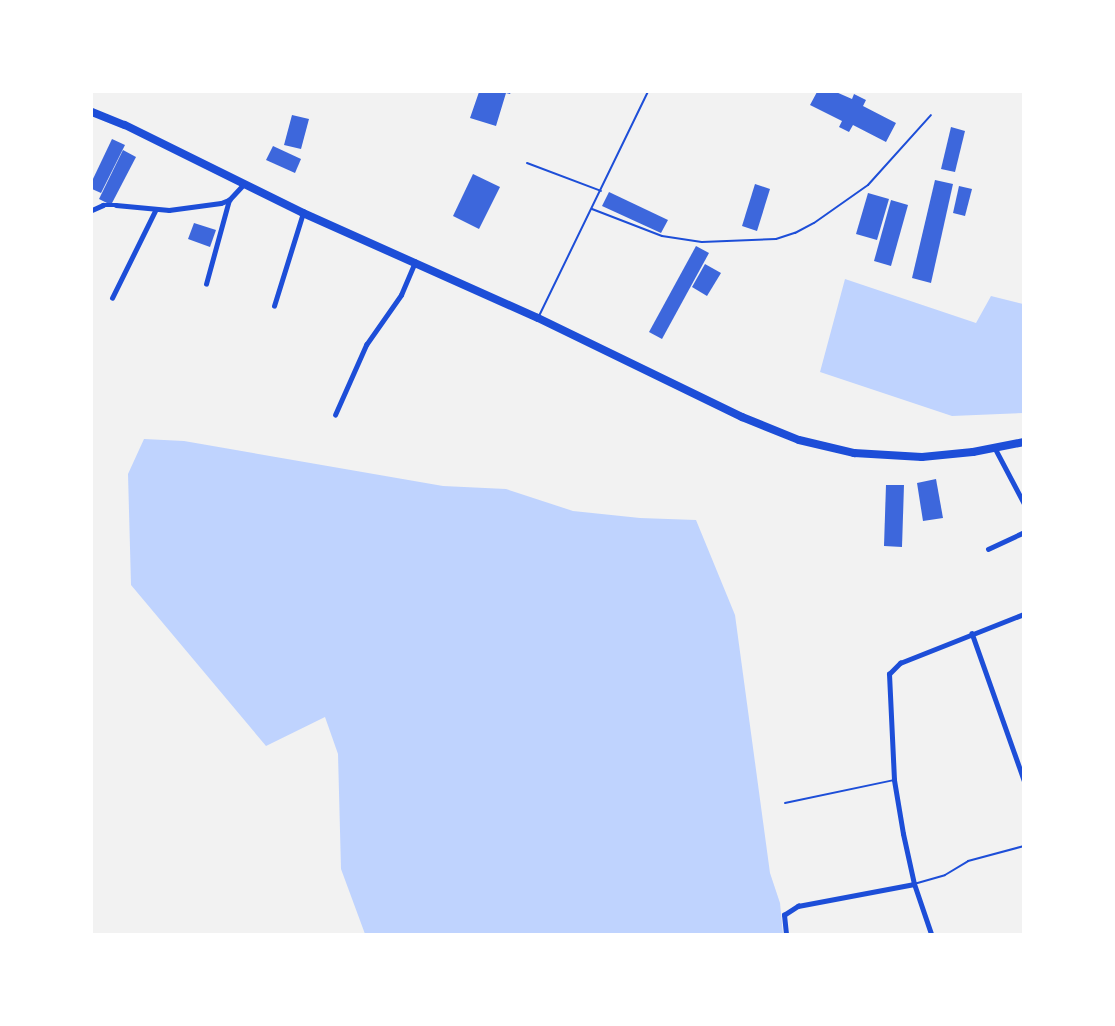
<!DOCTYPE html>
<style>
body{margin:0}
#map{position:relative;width:1115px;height:1026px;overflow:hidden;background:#f2f2f2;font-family:Figtree,sans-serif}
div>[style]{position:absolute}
.water>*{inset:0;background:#bfd3fe}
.building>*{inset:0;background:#3d67dc}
.service>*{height:2px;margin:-1px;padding:0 1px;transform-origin:1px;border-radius:1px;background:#1d4ed8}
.minor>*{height:4.5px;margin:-2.25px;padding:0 2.25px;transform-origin:2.25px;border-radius:2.25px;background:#1d4ed8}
.primary>*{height:8px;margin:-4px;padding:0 4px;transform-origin:4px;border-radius:4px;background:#1d4ed8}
span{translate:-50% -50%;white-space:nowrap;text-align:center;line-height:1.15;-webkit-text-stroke:6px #fff;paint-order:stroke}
.frame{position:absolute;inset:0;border:93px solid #fff;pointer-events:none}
</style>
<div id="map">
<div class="water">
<div style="clip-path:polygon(845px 279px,976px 323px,991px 296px,1023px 304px,1023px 413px,952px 416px,820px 372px)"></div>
<div style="clip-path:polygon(144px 439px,184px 441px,443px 486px,506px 489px,573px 511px,640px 518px,696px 520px,735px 615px,770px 873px,780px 903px,783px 934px,365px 934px,341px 869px,338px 754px,325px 717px,266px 746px,131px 585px,128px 474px)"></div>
</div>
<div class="building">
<div style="clip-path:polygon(479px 92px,511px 92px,510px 94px,506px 93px,496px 126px,470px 118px)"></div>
<div style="clip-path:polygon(817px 92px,836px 92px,852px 99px,854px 94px,866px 100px,863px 106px,896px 123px,886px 142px,853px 125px,849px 132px,839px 127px,842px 121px,810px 105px)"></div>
<div style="clip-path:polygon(292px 115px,309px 119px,301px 149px,284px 145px)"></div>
<div style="clip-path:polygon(951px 127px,965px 131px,955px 172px,941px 169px)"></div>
<div style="clip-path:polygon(112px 139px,125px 145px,101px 193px,92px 189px,92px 181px)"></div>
<div style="clip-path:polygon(273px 146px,301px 159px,295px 173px,266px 160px)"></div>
<div style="clip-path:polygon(123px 150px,136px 157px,111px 205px,99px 199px)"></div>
<div style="clip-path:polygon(473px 174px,500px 187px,479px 229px,453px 216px)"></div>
<div style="clip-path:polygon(935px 180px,953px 184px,931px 283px,912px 278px)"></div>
<div style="clip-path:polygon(755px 184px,770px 189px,757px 231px,742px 226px)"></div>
<div style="clip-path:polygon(959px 186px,972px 189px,965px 216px,953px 213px)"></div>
<div style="clip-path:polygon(609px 192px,668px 220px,661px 233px,602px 206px)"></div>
<div style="clip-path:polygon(868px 193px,889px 199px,877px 240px,856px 234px)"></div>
<div style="clip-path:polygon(891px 200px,908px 205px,891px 266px,874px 261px)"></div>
<div style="clip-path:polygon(194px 223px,216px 230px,210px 247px,188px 239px)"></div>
<div style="clip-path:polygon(696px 246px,709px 253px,662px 339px,649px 332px)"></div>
<div style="clip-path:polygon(705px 264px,721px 273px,707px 296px,692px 287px)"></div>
<div style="clip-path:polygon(936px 479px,943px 518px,923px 521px,917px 483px)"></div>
<div style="clip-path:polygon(886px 485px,904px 485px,902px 547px,884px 546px)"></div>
</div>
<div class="service">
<div style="left:527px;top:163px;width:79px;rotate:20.7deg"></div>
<div style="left:592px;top:209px;width:75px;rotate:21.1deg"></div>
<div style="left:662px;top:236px;width:40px;rotate:8.5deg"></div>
<div style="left:702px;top:242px;width:74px;rotate:-2.3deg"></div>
<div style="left:776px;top:239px;width:20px;rotate:-18deg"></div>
<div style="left:795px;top:233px;width:21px;rotate:-28deg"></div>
<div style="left:814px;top:223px;width:66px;rotate:-35.1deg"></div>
<div style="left:868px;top:185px;width:94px;rotate:-48deg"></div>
<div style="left:539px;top:316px;width:249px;rotate:-64.1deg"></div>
<div style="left:785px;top:803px;width:111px;rotate:-11.9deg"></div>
<div style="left:914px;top:884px;width:32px;rotate:-16deg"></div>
<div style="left:945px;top:875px;width:27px;rotate:-31deg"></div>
<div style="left:968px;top:861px;width:58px;rotate:-15deg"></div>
</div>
<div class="minor">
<div style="left:92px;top:210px;width:12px;rotate:-24deg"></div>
<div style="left:103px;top:205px;width:13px"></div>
<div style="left:116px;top:205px;width:53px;rotate:5.4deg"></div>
<div style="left:169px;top:210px;width:52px;rotate:-7.7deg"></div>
<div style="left:221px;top:203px;width:9px;rotate:-21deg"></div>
<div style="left:229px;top:200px;width:22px;rotate:-47deg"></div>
<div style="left:206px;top:284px;width:87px;rotate:-74.7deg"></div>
<div style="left:112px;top:298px;width:97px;rotate:-63.7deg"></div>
<div style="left:274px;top:306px;width:97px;rotate:-72.7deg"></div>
<div style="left:335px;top:415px;width:77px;rotate:-66.1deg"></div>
<div style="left:366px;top:345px;width:61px;rotate:-55deg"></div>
<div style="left:401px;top:295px;width:36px;rotate:-67deg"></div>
<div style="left:995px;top:448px;width:62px;rotate:62.2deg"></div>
<div style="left:988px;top:549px;width:40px;rotate:-25deg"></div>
<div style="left:972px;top:633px;width:156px;rotate:70.5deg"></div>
<div style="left:786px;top:934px;width:19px;rotate:-96deg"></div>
<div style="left:784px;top:915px;width:17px;rotate:-33deg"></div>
<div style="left:798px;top:906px;width:118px;rotate:-10.7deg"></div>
<div style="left:931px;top:934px;width:53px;rotate:-108.8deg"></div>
<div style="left:914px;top:884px;width:51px;rotate:-102.4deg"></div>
<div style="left:903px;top:834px;width:55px;rotate:-99.5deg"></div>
<div style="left:894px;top:780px;width:106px;rotate:-92.7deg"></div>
<div style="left:889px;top:674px;width:16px;rotate:-45deg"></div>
<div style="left:900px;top:663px;width:133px;rotate:-21.6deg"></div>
</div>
<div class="primary">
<div style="left:92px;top:112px;width:35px;rotate:22deg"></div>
<div style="left:125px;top:125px;width:199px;rotate:26.3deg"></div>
<div style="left:303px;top:213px;width:257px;rotate:24.1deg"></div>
<div style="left:538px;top:318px;width:227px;rotate:25.9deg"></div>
<div style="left:742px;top:417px;width:61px;rotate:22deg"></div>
<div style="left:799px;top:440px;width:57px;rotate:13.3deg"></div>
<div style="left:854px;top:453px;width:68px;rotate:3.4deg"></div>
<div style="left:922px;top:457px;width:51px;rotate:-5.6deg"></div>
<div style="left:973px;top:452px;width:52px;rotate:-11.1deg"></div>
</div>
<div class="frame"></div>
</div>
